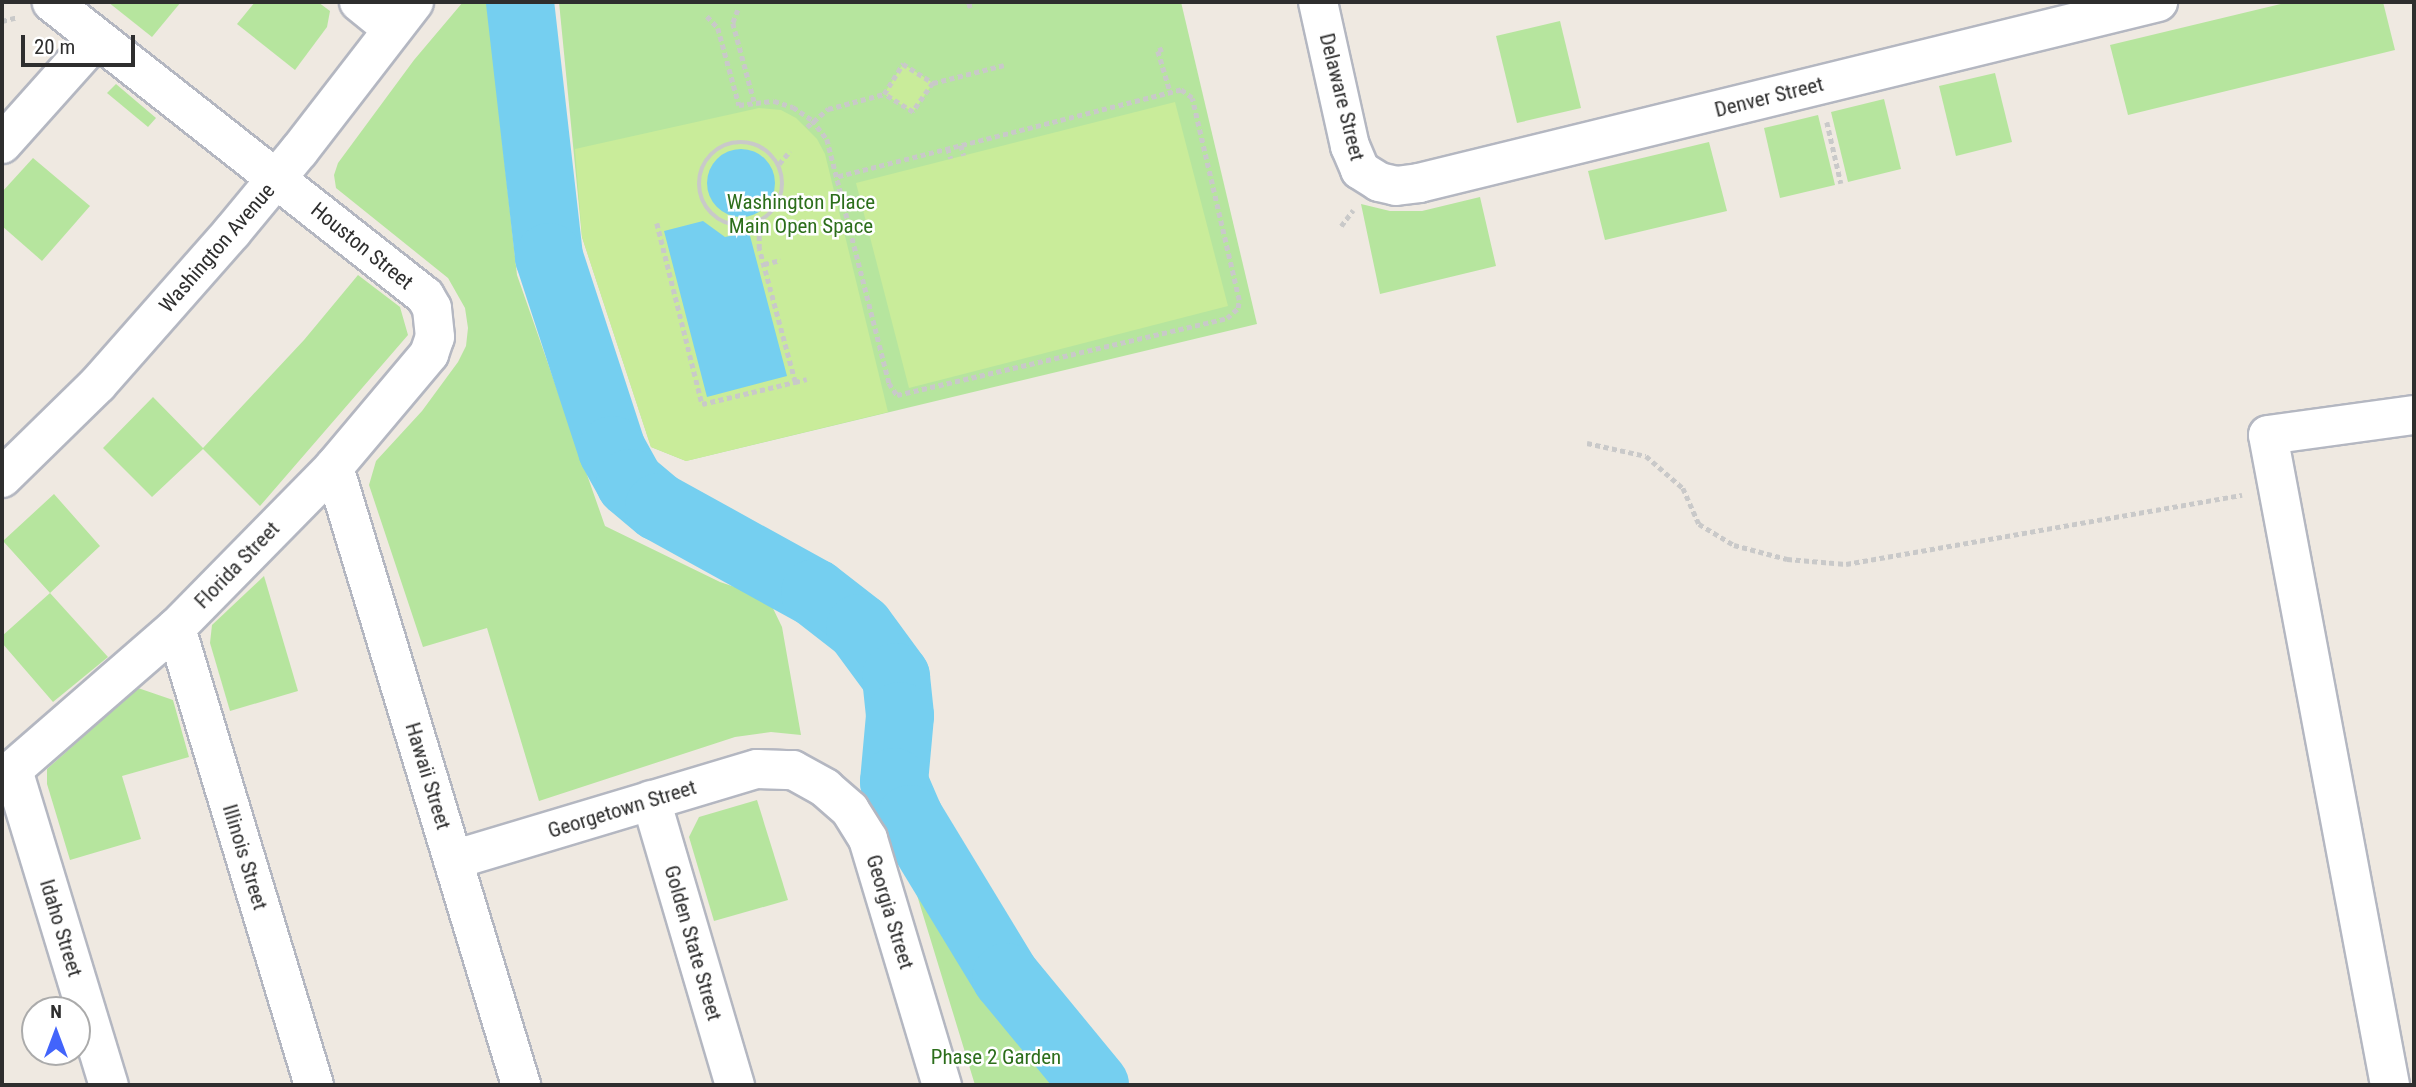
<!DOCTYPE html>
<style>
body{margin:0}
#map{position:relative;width:2416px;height:1087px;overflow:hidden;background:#efe9e1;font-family:"Roboto Condensed",sans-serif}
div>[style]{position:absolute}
.green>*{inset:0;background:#b6e59e}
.pitch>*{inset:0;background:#c9ec9a}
.water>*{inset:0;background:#75cff0}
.round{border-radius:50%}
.river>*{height:68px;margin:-34px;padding:0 34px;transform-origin:34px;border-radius:34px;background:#75cff0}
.path>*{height:4.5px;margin-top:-2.25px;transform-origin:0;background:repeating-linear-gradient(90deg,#c9c9c9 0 5px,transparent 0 8.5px)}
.path>.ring{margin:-2.25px;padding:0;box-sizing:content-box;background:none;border:4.5px solid #c9c9c9;border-radius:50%}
.roads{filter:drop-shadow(2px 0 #b4b7c1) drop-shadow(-2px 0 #b4b7c1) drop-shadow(0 2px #b4b7c1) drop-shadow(0 -2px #b4b7c1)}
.minor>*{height:38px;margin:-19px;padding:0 19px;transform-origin:19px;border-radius:19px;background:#fff}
span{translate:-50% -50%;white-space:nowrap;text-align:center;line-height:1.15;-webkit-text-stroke:5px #fff;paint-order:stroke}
.street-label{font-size:21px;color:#2e2e2e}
.park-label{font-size:21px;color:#2c6e1b}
.frame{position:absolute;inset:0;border:4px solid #2e2e2e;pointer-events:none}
.north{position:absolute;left:21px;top:996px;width:70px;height:70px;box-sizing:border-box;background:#fff;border:2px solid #ababab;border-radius:50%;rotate:0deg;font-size:19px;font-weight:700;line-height:28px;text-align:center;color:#2e2e2e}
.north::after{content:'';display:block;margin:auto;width:24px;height:32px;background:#4264fb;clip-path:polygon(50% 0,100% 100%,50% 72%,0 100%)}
.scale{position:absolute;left:21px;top:35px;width:114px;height:32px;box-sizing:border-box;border:4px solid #2e2e2e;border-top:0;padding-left:9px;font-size:21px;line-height:24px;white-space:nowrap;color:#2e2e2e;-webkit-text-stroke:5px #fff;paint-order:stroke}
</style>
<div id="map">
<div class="green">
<div style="clip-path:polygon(108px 2px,181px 2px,152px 37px)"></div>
<div style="clip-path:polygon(255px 2px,318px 2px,330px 11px,327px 27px,295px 70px,237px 24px)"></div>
<div style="clip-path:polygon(463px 2px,487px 2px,517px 275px,605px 526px,720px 582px,768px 598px,782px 627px,801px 735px,771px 732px,735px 737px,539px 801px,487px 628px,423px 647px,369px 485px,376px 461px,422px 411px,458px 362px,466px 346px,468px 328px,465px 308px,448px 278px,336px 188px,334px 175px,338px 163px,414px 60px)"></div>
<div style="clip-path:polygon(559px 2px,1181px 2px,1257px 324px,686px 461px,651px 447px,582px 237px)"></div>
<div style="clip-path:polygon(2289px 2px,2383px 2px,2395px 50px,2128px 115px,2110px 45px)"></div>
<div style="clip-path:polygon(1560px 21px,1581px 108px,1517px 123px,1496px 36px)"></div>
<div style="clip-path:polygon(1995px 73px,2012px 142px,1956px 156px,1939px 86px)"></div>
<div style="clip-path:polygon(116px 84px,156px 118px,148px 127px,107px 93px)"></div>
<div style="clip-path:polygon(1884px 99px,1901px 169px,1848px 182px,1831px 112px)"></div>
<div style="clip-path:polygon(1818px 115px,1835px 185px,1780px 198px,1764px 128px)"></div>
<div style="clip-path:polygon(1709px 142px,1727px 211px,1605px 240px,1588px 171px)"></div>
<div style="clip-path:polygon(33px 158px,90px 206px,42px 261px,2px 226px,2px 192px)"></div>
<div style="clip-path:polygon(1480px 197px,1496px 266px,1380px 294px,1361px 204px,1390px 211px,1422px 211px)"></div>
<div style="clip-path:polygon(358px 275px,400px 307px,408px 335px,260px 506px,203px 449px,152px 497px,103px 448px,153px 397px,203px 448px,304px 340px)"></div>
<div style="clip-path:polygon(54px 494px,100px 546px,50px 593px,108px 657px,53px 702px,2px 643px,2px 636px,50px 593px,3px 541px)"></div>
<div style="clip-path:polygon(264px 576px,298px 691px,230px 711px,210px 643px,212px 625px)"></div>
<div style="clip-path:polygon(138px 688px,173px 700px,189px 757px,122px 776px,141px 839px,70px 860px,47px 784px,47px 769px)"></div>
<div style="clip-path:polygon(757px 800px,788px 900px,714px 921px,689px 837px,699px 817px)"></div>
<div style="clip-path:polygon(891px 810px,999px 1017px,1054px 1085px,975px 1085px)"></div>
</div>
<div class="pitch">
<div style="clip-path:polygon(903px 64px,933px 83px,913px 112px,884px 94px)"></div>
<div style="clip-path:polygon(1175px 102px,1228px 306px,909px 388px,856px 183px)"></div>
<div style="clip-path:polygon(759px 108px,781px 110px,796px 118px,817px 139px,825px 154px,888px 412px,686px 461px,651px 447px,582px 237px,575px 149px)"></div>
</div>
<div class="water">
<div class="round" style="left:707px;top:149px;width:68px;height:68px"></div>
<div style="clip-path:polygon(703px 221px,725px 237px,749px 232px,787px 376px,707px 397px,664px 231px)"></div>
</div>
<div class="river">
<div style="left:520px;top:2px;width:257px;rotate:83.5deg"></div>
<div style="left:549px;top:257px;width:203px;rotate:71.9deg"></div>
<div style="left:612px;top:450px;width:38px;rotate:61deg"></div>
<div style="left:630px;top:483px;width:38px;rotate:40deg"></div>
<div style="left:659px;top:507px;width:178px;rotate:28.9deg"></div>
<div style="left:815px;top:593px;width:57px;rotate:37.9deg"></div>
<div style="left:860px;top:628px;width:61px;rotate:53.7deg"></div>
<div style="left:896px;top:677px;width:39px;rotate:84deg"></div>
<div style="left:900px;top:716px;width:66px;rotate:95.2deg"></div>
<div style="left:894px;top:782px;width:40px;rotate:66.6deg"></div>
<div style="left:910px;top:819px;width:185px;rotate:58.7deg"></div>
<div style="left:1006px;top:977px;width:140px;rotate:50.5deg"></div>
</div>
<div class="path">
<div style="left:967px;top:6px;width:6px;rotate:-18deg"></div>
<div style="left:738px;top:10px;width:14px;rotate:111deg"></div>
<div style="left:733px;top:23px;width:81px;rotate:74.9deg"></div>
<div style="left:707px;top:16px;width:16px;rotate:47deg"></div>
<div style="left:718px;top:28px;width:80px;rotate:74.7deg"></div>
<div style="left:739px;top:105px;width:35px;rotate:-7deg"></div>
<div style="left:774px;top:101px;width:20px;rotate:18deg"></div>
<div style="left:793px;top:107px;width:23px;rotate:34deg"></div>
<div style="left:812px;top:120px;width:24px;rotate:52deg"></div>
<div style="left:827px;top:139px;width:252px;rotate:75.7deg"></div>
<div style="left:889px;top:383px;width:14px;rotate:56deg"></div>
<div style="left:897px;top:395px;width:339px;rotate:-13.1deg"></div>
<div style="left:1227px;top:318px;width:15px;rotate:-42deg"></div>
<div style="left:1238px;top:308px;width:8px;rotate:-83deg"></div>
<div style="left:1239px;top:300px;width:207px;rotate:-103.1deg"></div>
<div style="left:1192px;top:98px;width:14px;rotate:-144deg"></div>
<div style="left:1181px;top:90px;width:354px;rotate:165.8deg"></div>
<div style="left:2px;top:21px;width:16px;rotate:-14deg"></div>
<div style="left:1163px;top:49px;width:5px;rotate:158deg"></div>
<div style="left:1158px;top:51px;width:42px;rotate:73.3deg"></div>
<div style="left:933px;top:83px;width:73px;rotate:-14.2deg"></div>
<div style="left:1827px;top:122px;width:63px;rotate:77.1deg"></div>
<div style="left:807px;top:127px;width:28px;rotate:-41deg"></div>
<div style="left:828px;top:109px;width:58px;rotate:-15deg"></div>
<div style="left:884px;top:94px;width:36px;rotate:-58deg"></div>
<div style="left:903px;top:64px;width:36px;rotate:32deg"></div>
<div style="left:933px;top:83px;width:35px;rotate:125deg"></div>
<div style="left:913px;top:112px;width:34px;rotate:-148deg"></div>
<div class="ring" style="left:699px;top:142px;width:79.5px;height:79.5px"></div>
<div style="left:961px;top:145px;width:11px;rotate:75deg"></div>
<div style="left:948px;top:148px;width:11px;rotate:75deg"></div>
<div style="left:779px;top:164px;width:17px;rotate:-50deg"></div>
<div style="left:657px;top:223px;width:187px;rotate:76deg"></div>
<div style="left:702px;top:404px;width:96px;rotate:-13.3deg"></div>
<div style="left:795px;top:382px;width:138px;rotate:-105.1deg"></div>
<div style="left:759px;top:249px;width:26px;rotate:-90deg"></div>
<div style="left:1341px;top:226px;width:20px;rotate:-53deg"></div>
<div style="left:764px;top:264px;width:17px;rotate:-13deg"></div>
<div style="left:795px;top:382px;width:12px;rotate:-14deg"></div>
<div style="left:1587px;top:443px;width:60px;rotate:12.4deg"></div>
<div style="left:1646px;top:456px;width:49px;rotate:40.9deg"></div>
<div style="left:1683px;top:488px;width:39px;rotate:66deg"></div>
<div style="left:1699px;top:524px;width:41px;rotate:31deg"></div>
<div style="left:1734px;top:545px;width:55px;rotate:14.8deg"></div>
<div style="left:1787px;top:559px;width:59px;rotate:4.8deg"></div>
<div style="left:1846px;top:564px;width:402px;rotate:-9.9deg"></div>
</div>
<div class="roads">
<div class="minor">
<div style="left:359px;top:2px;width:41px;rotate:39.1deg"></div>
<div style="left:1318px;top:2px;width:148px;rotate:77.5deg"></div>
<div style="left:1350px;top:146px;width:26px;rotate:67deg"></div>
<div style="left:1360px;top:170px;width:22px;rotate:32deg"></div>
<div style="left:1379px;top:182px;width:17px;rotate:13deg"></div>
<div style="left:1396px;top:186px;width:23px;rotate:-7deg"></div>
<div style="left:1419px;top:183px;width:761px;rotate:-13.76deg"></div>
<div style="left:2px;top:144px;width:141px;rotate:-48.2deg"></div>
<div style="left:334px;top:467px;width:646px;rotate:73.16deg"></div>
<div style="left:2px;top:478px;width:134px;rotate:-44.4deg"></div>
<div style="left:98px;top:384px;width:203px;rotate:-48.6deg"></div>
<div style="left:232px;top:232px;width:105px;rotate:-50.4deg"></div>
<div style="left:299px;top:151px;width:188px;rotate:-52.3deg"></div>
<div style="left:176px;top:628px;width:477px;rotate:73.2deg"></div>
<div style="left:13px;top:770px;width:329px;rotate:73.1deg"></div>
<div style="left:2px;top:779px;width:230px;rotate:-41deg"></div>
<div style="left:176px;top:628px;width:226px;rotate:-45.5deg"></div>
<div style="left:334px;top:467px;width:148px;rotate:-49.9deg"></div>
<div style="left:429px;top:354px;width:18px;rotate:-71deg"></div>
<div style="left:435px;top:337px;width:29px;rotate:-96deg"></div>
<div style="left:432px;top:308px;width:14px;rotate:-120deg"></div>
<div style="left:425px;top:296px;width:475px;rotate:-141.8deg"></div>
<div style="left:651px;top:800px;width:297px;rotate:73.6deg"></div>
<div style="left:453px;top:860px;width:317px;rotate:-16.7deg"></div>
<div style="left:757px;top:769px;width:36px;rotate:2deg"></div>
<div style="left:793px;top:770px;width:37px;rotate:29deg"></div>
<div style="left:825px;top:788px;width:33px;rotate:41deg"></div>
<div style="left:850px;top:810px;width:34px;rotate:58deg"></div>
<div style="left:868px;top:839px;width:257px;rotate:73.3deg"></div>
<div style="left:2390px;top:1085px;width:661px;rotate:-100.63deg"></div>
<div style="left:2268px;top:435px;width:147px;rotate:-7.8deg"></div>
</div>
</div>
<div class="street-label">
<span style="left:1342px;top:97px;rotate:76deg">Delaware Street</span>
<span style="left:1769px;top:97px;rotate:-14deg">Denver Street</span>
<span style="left:362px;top:246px;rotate:39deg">Houston Street</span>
<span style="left:217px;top:248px;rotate:-49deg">Washington Avenue</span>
<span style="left:237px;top:565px;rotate:-46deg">Florida Street</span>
<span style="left:428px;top:776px;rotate:73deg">Hawaii Street</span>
<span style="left:622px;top:809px;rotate:-17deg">Georgetown Street</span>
<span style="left:245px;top:857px;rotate:73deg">Illinois Street</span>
<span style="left:890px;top:912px;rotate:73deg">Georgia Street</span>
<span style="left:61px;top:928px;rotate:73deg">Idaho Street</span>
<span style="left:693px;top:943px;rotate:74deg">Golden State Street</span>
</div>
<div class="park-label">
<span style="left:801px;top:214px">Washington Place<br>Main Open Space</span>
<span style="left:996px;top:1057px">Phase 2 Garden</span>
</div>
<div class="frame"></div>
<div class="north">N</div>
<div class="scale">20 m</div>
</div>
